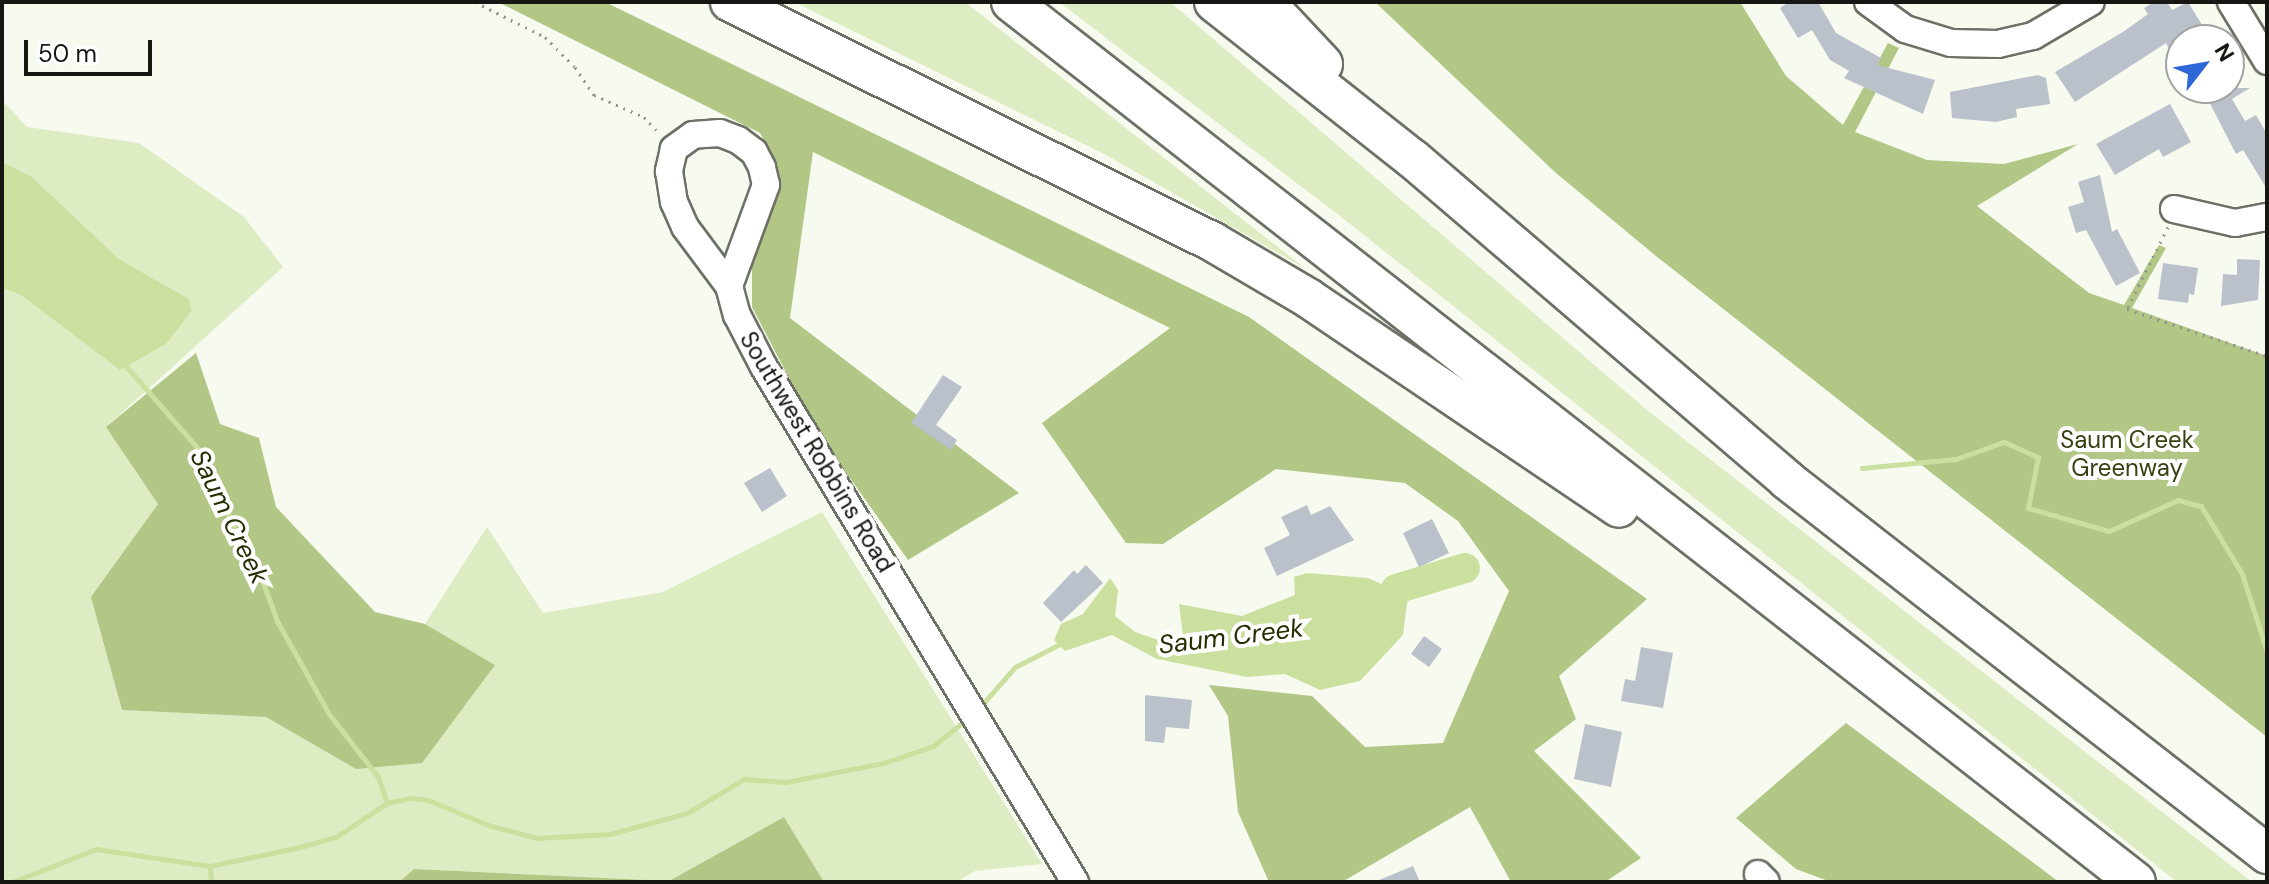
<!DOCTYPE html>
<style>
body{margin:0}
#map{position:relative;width:2269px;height:884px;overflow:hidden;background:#f6faef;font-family:"DM Sans",sans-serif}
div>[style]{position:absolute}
.green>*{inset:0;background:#deecc3}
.forest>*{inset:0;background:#b2c685}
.water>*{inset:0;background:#cbe09e}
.stream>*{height:5px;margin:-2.5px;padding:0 2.5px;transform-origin:2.5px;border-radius:2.5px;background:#cbe09e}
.river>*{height:30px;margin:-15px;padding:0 15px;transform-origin:15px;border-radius:15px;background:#cbe09e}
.building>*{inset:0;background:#bbc1ca}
.path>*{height:3px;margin-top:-1.5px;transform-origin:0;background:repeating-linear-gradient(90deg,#92958d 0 2px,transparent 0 8px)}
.roads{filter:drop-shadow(2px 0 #6c7066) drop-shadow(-2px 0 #6c7066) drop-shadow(0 2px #6c7066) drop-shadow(0 -2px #6c7066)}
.minor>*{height:26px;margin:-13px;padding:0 13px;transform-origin:13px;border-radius:13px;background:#fff}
.highway>*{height:38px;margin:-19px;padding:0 19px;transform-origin:19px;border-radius:19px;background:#fff}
span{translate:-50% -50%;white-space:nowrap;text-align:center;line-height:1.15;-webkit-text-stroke:8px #fff;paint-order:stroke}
.park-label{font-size:24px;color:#354111}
.street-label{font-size:24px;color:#161713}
.water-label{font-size:26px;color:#232f00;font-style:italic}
.frame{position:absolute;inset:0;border:4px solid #161713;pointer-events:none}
.north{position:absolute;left:2165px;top:24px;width:80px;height:80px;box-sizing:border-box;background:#fff;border:2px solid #a2a2a1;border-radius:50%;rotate:59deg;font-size:22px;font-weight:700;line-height:32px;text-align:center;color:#161713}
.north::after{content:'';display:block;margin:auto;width:28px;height:36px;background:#2e68d6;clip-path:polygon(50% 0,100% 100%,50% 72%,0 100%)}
.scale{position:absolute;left:24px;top:40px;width:128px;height:36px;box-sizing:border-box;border:4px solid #161713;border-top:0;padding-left:10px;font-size:24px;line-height:28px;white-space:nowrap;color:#161713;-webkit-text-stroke:6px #fff;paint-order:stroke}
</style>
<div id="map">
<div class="green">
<div style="clip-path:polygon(794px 2px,965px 2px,1306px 269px,1106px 155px)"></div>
<div style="clip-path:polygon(1059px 2px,1170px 2px,1647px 410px,2252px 882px,2177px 882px,1340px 216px)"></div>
<div style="clip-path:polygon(2px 100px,27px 127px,139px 143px,244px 217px,283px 267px,107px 426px,158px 504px,92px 597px,122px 710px,266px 717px,356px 769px,495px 665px,425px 624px,487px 527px,543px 613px,663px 592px,822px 512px,1042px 864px,975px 871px,956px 882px,824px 882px,784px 817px,669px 881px,414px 869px,399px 882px,2px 882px,2px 288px,21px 295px,192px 310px,189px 299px,119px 259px,32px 177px,2px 162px)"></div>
</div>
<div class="forest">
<div style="clip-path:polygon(498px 2px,605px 2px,1249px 317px,1647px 599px,1559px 676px,1576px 719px,1534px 751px,1641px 858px,1605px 882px,1511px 882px,1470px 807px,1342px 882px,1269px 882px,1238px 812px,1228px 716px,1209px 685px,1312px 696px,1365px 747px,1443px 743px,1509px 591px,1458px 521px,1405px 483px,1276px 469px,1163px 544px,1126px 543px,1042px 423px,1170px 328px,813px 152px,790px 318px,1019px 493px,908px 560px,816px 430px,752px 307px,752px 258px,776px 160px,760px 133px)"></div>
<div style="clip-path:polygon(1375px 2px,1740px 2px,1786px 76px,1843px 125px,1888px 43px,1899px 48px,1855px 132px,1927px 160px,2004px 164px,2078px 144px,1977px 206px,2089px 293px,2124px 305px,2159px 245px,2166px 248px,2132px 308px,2267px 356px,2267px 737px,1656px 256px,1556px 173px)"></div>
<div style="clip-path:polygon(196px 353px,220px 424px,259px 438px,276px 507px,375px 612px,425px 624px,495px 665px,422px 763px,356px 769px,266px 717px,122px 710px,91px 597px,158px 504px,106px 427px)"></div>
<div style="clip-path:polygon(1846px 723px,2059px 882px,1831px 882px,1796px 869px,1736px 818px)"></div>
<div style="clip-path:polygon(784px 817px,824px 882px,399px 882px,414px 869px,669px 881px)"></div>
</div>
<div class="water">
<div style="clip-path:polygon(2px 162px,32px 177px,119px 259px,189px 299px,192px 310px,167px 343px,120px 370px,21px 295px,2px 288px)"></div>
<div style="clip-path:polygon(1307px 573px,1368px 578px,1408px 596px,1403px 635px,1360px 681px,1320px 690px,1285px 674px,1247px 677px,1157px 659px,1112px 635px,1065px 651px,1054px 640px,1061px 624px,1083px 614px,1110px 578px,1118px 590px,1115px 616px,1135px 632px,1161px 641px,1183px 635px,1179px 604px,1242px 616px,1295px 595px,1294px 577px)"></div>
</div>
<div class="stream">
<div style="left:125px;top:365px;width:118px;rotate:48.8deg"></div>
<div style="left:203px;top:454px;width:80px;rotate:67.3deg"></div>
<div style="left:234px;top:528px;width:33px;rotate:55deg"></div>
<div style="left:253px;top:555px;width:70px;rotate:70deg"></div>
<div style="left:277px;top:621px;width:107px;rotate:60.8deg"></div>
<div style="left:329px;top:714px;width:80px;rotate:52.1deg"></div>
<div style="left:378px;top:777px;width:28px;rotate:71deg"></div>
<div style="left:1862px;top:468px;width:94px;rotate:-5.5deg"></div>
<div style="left:1956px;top:459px;width:51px;rotate:-19.5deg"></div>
<div style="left:2004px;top:442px;width:37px;rotate:24deg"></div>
<div style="left:2038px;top:457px;width:52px;rotate:101.1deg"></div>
<div style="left:2028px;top:508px;width:84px;rotate:15.9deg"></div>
<div style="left:2109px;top:531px;width:76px;rotate:-24.2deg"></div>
<div style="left:2178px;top:500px;width:24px;rotate:15deg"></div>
<div style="left:2201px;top:506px;width:79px;rotate:58.9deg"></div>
<div style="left:2242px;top:574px;width:82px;rotate:72.2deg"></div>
<div style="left:980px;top:707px;width:53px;rotate:-48.8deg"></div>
<div style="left:1015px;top:667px;width:53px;rotate:-27.1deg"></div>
<div style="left:210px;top:866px;width:16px;rotate:86deg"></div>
<div style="left:12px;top:882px;width:90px;rotate:-21.4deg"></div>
<div style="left:96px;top:849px;width:115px;rotate:8.5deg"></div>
<div style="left:210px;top:866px;width:92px;rotate:-11.9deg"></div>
<div style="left:300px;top:847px;width:37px;rotate:-16deg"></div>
<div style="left:336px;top:837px;width:61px;rotate:-33.7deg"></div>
<div style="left:387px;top:803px;width:24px;rotate:-12deg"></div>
<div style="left:410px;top:798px;width:18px;rotate:6deg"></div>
<div style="left:428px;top:800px;width:65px;rotate:22.6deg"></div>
<div style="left:488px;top:825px;width:51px;rotate:14.9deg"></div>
<div style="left:537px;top:838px;width:73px;rotate:-3.1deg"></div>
<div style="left:610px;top:834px;width:80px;rotate:-15.3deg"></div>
<div style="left:687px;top:813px;width:66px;rotate:-30.8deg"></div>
<div style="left:744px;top:779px;width:42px;rotate:4.1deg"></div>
<div style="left:786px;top:782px;width:100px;rotate:-11deg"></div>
<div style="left:884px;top:763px;width:52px;rotate:-19.1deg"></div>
<div style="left:933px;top:746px;width:43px;rotate:-38.5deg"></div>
</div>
<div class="river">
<div style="left:1396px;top:589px;width:72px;rotate:-16.9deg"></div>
</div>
<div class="building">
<div style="clip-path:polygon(1789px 2px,1818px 2px,1836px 33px,1881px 58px,1877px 65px,1935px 80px,1923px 114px,1844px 78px,1849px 71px,1830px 60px,1812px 30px,1798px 38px,1780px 8px)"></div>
<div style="clip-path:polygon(2154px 2px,2167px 2px,2172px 10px,2188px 2px,2204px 28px,2169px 49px,2166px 43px,2075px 102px,2055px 72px,2123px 32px,2148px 14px,2144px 8px)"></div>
<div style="clip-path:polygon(2038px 75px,2046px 78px,2050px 104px,2016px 109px,2017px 117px,1996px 122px,1952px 118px,1950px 92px)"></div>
<div style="clip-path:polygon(2202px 88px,2250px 88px,2232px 99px,2245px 121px,2256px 115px,2267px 134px,2267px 189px,2243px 150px,2236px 154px)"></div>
<div style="clip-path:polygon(2170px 104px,2191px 142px,2163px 157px,2159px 149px,2115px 175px,2096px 144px)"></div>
<div style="clip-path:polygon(2100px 175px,2112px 232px,2117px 229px,2140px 273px,2116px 286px,2086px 230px,2076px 233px,2068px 207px,2084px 202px,2078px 182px)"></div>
<div style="clip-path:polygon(2237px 259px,2260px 260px,2258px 300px,2221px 306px,2223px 274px,2237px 275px)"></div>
<div style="clip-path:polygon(2163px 263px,2198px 268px,2194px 295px,2189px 294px,2188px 303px,2158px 299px)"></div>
<div style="clip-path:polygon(943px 375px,962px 387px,936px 425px,957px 440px,951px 450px,911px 423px)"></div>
<div style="clip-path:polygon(770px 468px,787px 496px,762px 512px,744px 483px)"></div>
<div style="clip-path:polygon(1307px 505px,1311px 515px,1330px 506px,1354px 540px,1277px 576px,1264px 548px,1290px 535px,1281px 517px)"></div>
<div style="clip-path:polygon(1432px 519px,1449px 553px,1419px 567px,1403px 533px)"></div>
<div style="clip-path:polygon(1086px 565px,1103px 583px,1061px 622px,1043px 603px,1074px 570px,1077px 574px)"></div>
<div style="clip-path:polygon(1424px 636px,1442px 649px,1429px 667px,1411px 654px)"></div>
<div style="clip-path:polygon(1641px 647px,1673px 653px,1663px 708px,1621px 701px,1625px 679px,1635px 681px)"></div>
<div style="clip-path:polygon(1145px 695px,1192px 700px,1189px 729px,1166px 727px,1164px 743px,1145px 741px)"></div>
<div style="clip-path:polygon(1585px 724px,1622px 732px,1611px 787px,1574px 779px)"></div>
<div style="clip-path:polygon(1413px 866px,1420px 882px,1374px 882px)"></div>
</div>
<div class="path">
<div style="left:475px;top:2px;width:78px;rotate:26.6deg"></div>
<div style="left:545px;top:37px;width:42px;rotate:45deg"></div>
<div style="left:575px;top:67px;width:34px;rotate:56deg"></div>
<div style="left:594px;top:95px;width:55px;rotate:23.7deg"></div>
<div style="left:644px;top:117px;width:23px;rotate:47deg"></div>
<div style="left:2168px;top:227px;width:92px;rotate:116.6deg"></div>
<div style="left:2127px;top:309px;width:148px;rotate:18.6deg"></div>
</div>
<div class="roads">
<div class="minor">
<div style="left:1868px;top:2px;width:46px;rotate:36.1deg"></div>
<div style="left:1905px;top:29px;width:48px;rotate:16.9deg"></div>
<div style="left:1951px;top:43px;width:47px;rotate:1.2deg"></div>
<div style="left:1998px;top:44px;width:36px;rotate:-13deg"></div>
<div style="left:2033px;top:36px;width:67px;rotate:-30.4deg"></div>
<div style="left:2231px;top:2px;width:69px;rotate:58.6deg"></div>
<div style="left:2174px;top:209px;width:63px;rotate:12.9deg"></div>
<div style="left:2235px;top:223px;width:33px;rotate:-11deg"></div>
<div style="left:729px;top:286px;width:108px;rotate:-69.9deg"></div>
<div style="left:766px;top:185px;width:18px;rotate:-103deg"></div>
<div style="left:762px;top:167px;width:17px;rotate:-118deg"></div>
<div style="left:754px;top:152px;width:20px;rotate:-143deg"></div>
<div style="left:738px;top:140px;width:19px;rotate:-159deg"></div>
<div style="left:720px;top:133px;width:27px;rotate:176deg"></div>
<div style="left:693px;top:135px;width:24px;rotate:144deg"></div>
<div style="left:674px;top:149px;width:23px;rotate:103deg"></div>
<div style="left:669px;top:171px;width:31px;rotate:81deg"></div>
<div style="left:674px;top:202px;width:27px;rotate:66deg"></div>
<div style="left:685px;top:227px;width:74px;rotate:53.3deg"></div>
<div style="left:729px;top:286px;width:30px;rotate:75deg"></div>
<div style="left:737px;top:315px;width:59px;rotate:62.6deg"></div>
<div style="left:764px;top:367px;width:602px;rotate:58.87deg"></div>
<div style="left:1758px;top:874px;width:11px;rotate:45deg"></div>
</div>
<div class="highway">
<div style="left:730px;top:2px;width:539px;rotate:26.42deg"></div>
<div style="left:1213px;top:242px;width:110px;rotate:30.5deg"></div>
<div style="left:1308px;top:298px;width:375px;rotate:34deg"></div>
<div style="left:1011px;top:2px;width:1428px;rotate:38.03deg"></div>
<div style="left:1214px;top:2px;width:253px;rotate:38.3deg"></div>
<div style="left:1413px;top:159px;width:493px;rotate:40.6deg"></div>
<div style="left:1787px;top:480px;width:609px;rotate:37.92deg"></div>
<div style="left:1265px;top:2px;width:85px;rotate:46.9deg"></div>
</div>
</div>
<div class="park-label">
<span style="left:2127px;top:454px">Saum Creek<br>Greenway</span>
</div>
<div class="street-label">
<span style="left:817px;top:452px;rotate:59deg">Southwest Robbins Road</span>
</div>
<div class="water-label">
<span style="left:229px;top:517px;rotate:64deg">Saum Creek</span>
<span style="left:1231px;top:637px;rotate:-7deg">Saum Creek</span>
</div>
<div class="frame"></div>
<div class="north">N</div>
<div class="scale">50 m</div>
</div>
